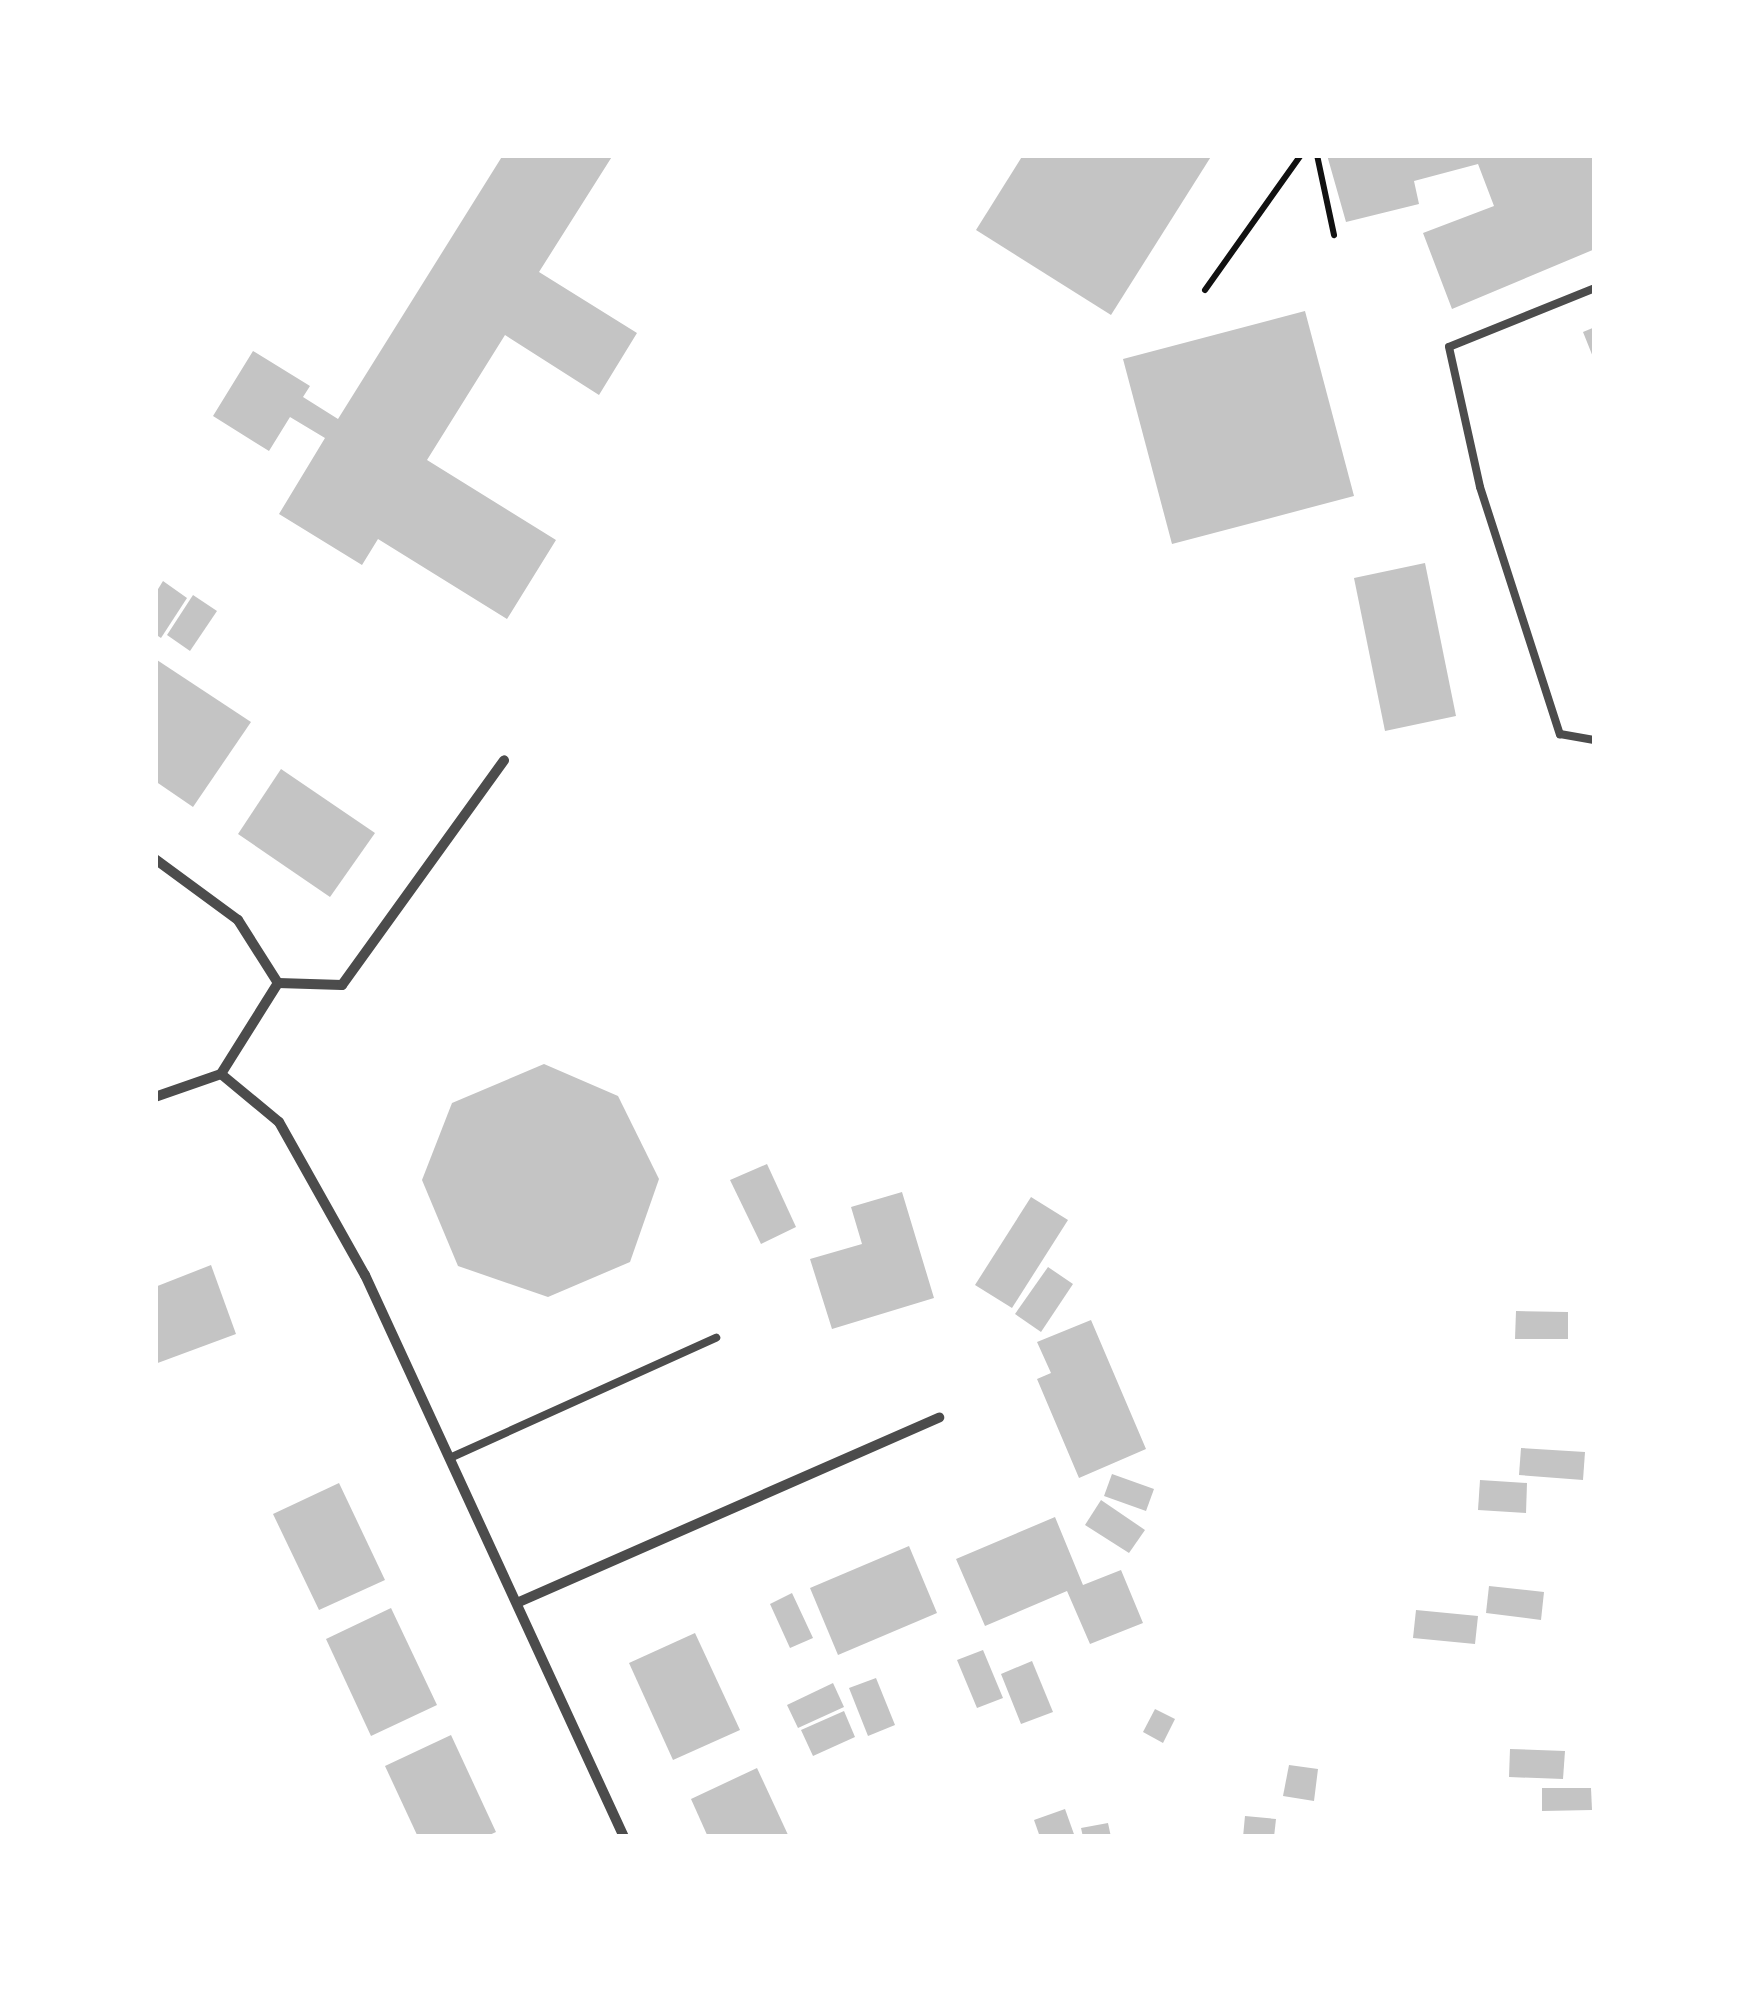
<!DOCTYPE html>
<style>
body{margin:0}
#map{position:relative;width:1750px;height:1992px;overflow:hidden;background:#fff;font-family:Figtree,sans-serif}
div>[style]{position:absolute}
.building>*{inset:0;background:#c4c4c4}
.path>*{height:6px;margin:-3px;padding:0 3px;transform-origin:3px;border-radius:3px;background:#111}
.service>*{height:8px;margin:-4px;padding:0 4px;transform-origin:4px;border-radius:4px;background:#4c4c4c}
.minor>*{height:10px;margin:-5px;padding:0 5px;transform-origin:5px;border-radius:5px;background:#4c4c4c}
span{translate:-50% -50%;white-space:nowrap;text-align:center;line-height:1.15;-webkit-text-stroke:10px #fff;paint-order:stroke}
.frame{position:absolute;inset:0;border:158px solid #fff;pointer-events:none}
</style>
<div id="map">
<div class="building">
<div style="clip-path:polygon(503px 155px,613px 155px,539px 272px,637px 333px,599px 395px,505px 335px,427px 460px,556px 540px,507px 619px,378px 539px,362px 565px,279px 514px,325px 438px,290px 417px,269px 451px,213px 416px,253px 351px,310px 386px,303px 397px,338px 419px)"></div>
<div style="clip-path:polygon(1023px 155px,1212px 155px,1111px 315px,976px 230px)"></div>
<div style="clip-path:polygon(1327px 155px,1595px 155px,1595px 249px,1452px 309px,1423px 233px,1494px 206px,1478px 164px,1414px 181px,1419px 204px,1346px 222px)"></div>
<div style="clip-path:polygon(1305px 311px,1354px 496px,1172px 544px,1123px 359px)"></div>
<div style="clip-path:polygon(1595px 327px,1595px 362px,1583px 332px)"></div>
<div style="clip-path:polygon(1425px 563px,1456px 716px,1385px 731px,1354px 578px)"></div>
<div style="clip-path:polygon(163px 581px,187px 598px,161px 638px,155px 634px,155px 594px)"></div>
<div style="clip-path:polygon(193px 595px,217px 611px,190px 651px,167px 635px)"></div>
<div style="clip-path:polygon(157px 660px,251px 722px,193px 807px,155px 781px)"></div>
<div style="clip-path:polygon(281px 769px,375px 833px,330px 897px,238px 834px)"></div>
<div style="clip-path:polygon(544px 1064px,618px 1096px,659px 1179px,630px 1262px,548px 1297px,458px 1266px,422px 1180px,452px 1103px)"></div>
<div style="clip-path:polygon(767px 1164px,796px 1227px,761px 1244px,730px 1180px)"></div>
<div style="clip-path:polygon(902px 1192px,934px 1298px,832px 1329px,810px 1259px,862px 1244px,851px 1207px)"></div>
<div style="clip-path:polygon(1031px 1197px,1068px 1220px,1012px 1308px,975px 1285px)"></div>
<div style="clip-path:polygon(211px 1265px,236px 1334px,155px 1364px,155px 1287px)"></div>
<div style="clip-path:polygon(1048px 1267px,1073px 1284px,1041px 1332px,1015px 1314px)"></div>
<div style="clip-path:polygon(1516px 1311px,1568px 1312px,1568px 1339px,1515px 1339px)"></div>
<div style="clip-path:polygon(1091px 1320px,1146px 1449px,1079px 1478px,1037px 1379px,1051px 1373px,1037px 1342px)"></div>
<div style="clip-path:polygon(1521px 1448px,1585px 1452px,1583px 1480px,1519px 1475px)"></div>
<div style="clip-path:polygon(1112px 1474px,1154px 1489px,1146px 1511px,1104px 1496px)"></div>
<div style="clip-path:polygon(1480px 1480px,1527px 1483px,1526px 1513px,1478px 1510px)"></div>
<div style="clip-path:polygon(339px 1483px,385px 1580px,319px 1610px,273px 1514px)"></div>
<div style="clip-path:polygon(1101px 1500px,1145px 1530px,1129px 1553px,1085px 1525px)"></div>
<div style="clip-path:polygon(1055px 1517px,1083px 1585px,1121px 1570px,1143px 1623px,1090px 1644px,1067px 1591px,985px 1626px,956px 1559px)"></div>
<div style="clip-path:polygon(909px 1546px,937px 1613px,838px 1655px,810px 1588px)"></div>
<div style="clip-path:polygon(1489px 1586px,1544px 1592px,1541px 1620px,1486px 1613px)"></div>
<div style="clip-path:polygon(792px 1593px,813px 1638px,790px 1648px,770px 1604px)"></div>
<div style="clip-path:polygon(391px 1608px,437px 1705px,371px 1736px,326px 1639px)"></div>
<div style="clip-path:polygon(1416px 1610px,1478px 1616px,1475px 1644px,1413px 1638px)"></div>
<div style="clip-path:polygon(695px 1633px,740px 1730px,673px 1760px,629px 1663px)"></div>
<div style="clip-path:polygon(983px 1650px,1003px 1698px,977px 1708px,957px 1660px)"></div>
<div style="clip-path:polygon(1032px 1661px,1053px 1712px,1021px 1724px,1001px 1674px)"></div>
<div style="clip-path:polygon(876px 1678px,895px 1725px,868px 1736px,849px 1688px)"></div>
<div style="clip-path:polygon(833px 1683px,844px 1707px,798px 1728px,787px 1705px)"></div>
<div style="clip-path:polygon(1155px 1709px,1175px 1719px,1163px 1743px,1143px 1732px)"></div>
<div style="clip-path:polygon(844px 1711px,855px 1737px,813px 1756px,801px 1730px)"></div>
<div style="clip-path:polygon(451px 1735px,496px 1832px,485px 1837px,418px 1837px,385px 1766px)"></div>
<div style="clip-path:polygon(1510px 1749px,1565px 1751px,1563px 1779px,1509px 1777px)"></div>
<div style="clip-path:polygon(1289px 1765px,1318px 1769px,1314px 1801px,1283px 1796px)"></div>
<div style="clip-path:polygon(757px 1768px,789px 1837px,708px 1837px,691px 1799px)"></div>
<div style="clip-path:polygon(1542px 1788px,1591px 1788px,1592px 1810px,1542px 1811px)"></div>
<div style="clip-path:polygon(1065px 1809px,1075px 1837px,1040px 1837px,1034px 1820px)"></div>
<div style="clip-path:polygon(1245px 1816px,1276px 1819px,1274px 1837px,1243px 1837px)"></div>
<div style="clip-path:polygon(1108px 1823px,1111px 1837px,1083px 1837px,1081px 1828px)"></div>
</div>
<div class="path">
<div style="left:1317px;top:155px;width:82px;rotate:78deg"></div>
<div style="left:1205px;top:290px;width:166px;rotate:-54.6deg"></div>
</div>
<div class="service">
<div style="left:1595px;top:288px;width:157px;rotate:158deg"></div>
<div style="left:1449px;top:347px;width:143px;rotate:77.5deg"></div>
<div style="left:1480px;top:487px;width:260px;rotate:72.1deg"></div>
<div style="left:1560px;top:734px;width:36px;rotate:10deg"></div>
<div style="left:452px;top:1457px;width:290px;rotate:-24.3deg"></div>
</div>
<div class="minor">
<div style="left:155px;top:859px;width:103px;rotate:36.3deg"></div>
<div style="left:238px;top:920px;width:75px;rotate:57.6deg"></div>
<div style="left:278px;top:983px;width:107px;rotate:122.1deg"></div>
<div style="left:221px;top:1074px;width:70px;rotate:160.8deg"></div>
<div style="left:278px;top:983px;width:64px;rotate:1.8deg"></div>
<div style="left:342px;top:985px;width:277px;rotate:-54.2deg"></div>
<div style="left:221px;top:1074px;width:75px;rotate:39.6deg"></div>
<div style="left:279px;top:1122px;width:176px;rotate:60.7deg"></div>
<div style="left:365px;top:1275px;width:619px;rotate:65.26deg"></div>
<div style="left:519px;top:1602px;width:459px;rotate:-23.7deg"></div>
</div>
<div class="frame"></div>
</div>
